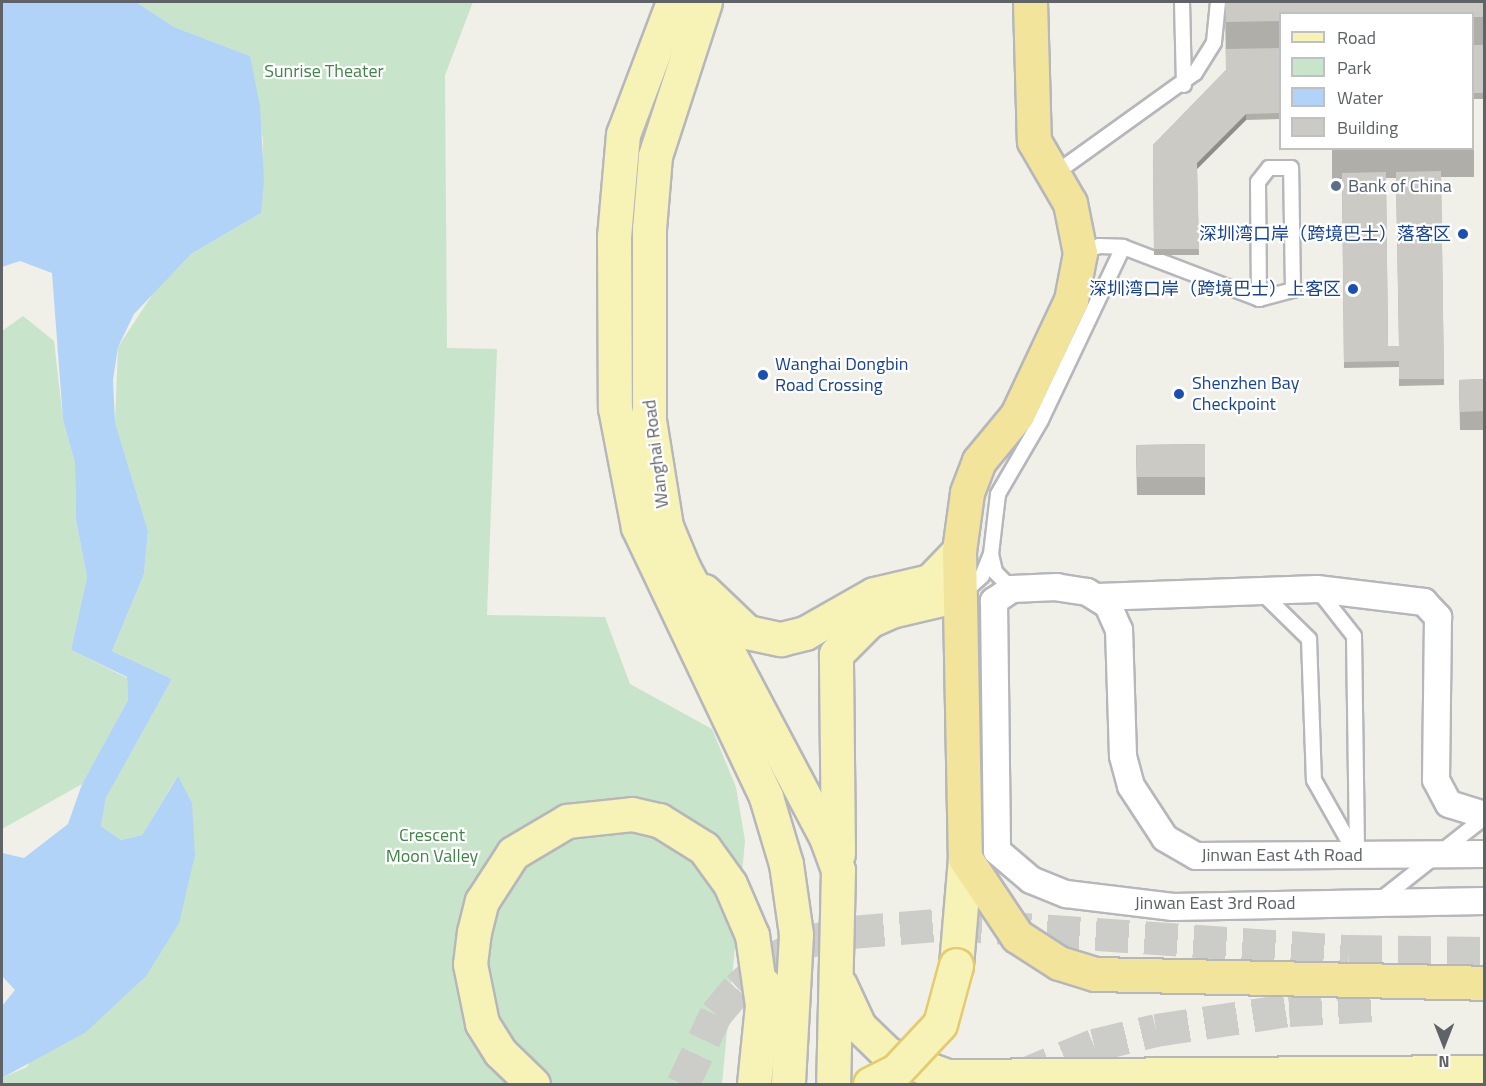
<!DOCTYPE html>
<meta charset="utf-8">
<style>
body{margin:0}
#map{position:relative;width:1486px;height:1086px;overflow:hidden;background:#f0efe8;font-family:"Titillium Web","Noto Sans SC",sans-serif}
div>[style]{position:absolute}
.green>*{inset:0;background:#c8e4ca}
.water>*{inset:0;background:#b1d3f7}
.highway-tunnel>*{height:33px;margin-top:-16.5px;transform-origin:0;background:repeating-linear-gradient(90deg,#ccccc8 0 33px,transparent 0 49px)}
.roads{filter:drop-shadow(2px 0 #b5b7bb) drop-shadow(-2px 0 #b5b7bb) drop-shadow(0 2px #b5b7bb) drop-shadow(0 -2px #b5b7bb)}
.lane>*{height:14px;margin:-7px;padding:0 7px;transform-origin:7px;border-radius:7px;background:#fff}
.street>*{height:26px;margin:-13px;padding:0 13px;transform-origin:13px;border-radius:13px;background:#fff}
.primary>*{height:33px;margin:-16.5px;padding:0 16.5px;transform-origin:16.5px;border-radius:16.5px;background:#f7f2b6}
.highway>*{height:33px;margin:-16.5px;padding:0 16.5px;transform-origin:16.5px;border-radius:16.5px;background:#f3e49c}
.bridges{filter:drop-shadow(2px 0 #e4cc6d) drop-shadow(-2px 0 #e4cc6d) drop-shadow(0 2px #e4cc6d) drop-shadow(0 -2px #e4cc6d)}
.primary-bridge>*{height:33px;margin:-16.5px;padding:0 16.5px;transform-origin:16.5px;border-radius:16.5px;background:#f7f2b6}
.wall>*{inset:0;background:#afaea9}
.shaded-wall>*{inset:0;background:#8e8d8a}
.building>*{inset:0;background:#cbcac5}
.dots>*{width:16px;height:16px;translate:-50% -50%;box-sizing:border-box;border:3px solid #fff;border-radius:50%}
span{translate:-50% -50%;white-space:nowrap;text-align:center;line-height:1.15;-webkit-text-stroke:4.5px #fff;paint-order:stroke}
.park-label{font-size:18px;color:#408548}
.service-label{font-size:18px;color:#4e5e75}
.left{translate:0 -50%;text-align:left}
.transit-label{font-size:18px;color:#164399}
.right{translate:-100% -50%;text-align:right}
.street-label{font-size:18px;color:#5f6267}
.frame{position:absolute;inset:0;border:3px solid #5f6267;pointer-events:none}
.legend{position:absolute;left:1279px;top:12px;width:195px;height:138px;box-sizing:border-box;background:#fff;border:2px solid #bfc0c2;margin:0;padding:8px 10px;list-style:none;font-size:18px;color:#5f6267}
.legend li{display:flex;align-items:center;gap:12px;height:30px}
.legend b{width:30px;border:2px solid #bfc0c2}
.north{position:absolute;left:1414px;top:1014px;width:60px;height:60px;-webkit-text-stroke:4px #fff;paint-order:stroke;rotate:180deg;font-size:16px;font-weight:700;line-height:24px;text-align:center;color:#5f6267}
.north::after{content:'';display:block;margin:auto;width:21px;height:27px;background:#5f6267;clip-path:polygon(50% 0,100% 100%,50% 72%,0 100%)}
</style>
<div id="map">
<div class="green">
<div style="clip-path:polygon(136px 2px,473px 2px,445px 75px,447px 348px,497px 349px,487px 615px,605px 617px,630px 684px,712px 729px,736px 787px,745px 841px,722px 1084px,2px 1084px,2px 1078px,27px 1067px,177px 777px,142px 835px,121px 840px,101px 826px,106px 798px,172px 679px,112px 651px,144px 574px,148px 531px,115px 422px,118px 347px,162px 280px,191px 254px,261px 213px,263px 141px,250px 56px,174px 27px)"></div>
<div style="clip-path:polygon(23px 316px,54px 341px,63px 420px,75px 463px,76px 520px,87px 577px,71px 650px,127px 678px,128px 700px,82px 784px,2px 829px,2px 331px)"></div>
</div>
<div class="water">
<div style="clip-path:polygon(2px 2px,136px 2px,174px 27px,250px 56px,260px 106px,264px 180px,261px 213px,191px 254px,134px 314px,118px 347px,113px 380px,115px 422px,148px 531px,144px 574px,112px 651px,172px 679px,106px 798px,101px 826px,121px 840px,142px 835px,178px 776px,192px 803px,195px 855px,179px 923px,146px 976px,86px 1032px,2px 1078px,2px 1006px,15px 990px,2px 976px,2px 853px,24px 858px,68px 824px,82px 784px,128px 700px,127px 677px,71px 650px,87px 577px,76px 520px,75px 463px,63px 420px,52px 273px,20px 261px,2px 267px)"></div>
</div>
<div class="highway-tunnel">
<div style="left:1019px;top:1076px;width:81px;rotate:-22.5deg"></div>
<div style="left:1094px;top:1045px;width:64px;rotate:-13.6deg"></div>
<div style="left:1156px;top:1030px;width:134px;rotate:-8.6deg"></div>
<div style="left:1289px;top:1010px;width:85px;rotate:-3.4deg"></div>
<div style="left:683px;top:1084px;width:77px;rotate:-64.8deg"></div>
<div style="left:716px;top:1014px;width:34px;rotate:-50deg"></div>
<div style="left:738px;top:988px;width:40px;rotate:-42deg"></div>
<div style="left:768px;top:961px;width:46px;rotate:-26deg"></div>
<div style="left:809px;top:941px;width:43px;rotate:-12.1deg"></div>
<div style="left:851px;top:932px;width:98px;rotate:-4.7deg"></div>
<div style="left:949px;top:924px;width:401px;rotate:3.9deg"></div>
<div style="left:1349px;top:951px;width:135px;rotate:0.8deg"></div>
</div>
<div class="roads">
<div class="lane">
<div style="left:1182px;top:2px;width:83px;rotate:88.6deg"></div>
<div style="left:1053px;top:175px;width:175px;rotate:-35.7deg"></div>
<div style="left:1195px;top:73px;width:36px;rotate:-58deg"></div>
<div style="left:1214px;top:42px;width:40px;rotate:-84.3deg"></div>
<div style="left:1080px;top:253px;width:20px;rotate:-20deg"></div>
<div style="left:1099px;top:246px;width:24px;rotate:2deg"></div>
<div style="left:1123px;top:247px;width:146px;rotate:20.9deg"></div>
<div style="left:1259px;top:299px;width:35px;rotate:-15deg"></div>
<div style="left:1293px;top:290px;width:122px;rotate:-90.9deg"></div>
<div style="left:1291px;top:168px;width:22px;rotate:180deg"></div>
<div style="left:1269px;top:168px;width:18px;rotate:128deg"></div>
<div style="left:1258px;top:182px;width:117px;rotate:89.5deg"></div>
<div style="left:991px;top:554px;width:18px;rotate:77deg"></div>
<div style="left:995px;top:572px;width:24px;rotate:45deg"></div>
<div style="left:1317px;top:589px;width:60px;rotate:51.8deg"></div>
<div style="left:1354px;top:636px;width:218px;rotate:89.2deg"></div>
<div style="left:1260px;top:591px;width:69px;rotate:44.4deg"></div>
<div style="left:1309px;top:639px;width:141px;rotate:88deg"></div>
<div style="left:1314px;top:780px;width:87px;rotate:60.5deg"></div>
<div style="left:961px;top:595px;width:28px;rotate:-42deg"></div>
<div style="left:982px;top:576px;width:24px;rotate:-68deg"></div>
<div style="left:991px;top:554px;width:60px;rotate:-83.3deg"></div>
<div style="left:998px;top:494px;width:86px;rotate:-59.8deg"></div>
<div style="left:1041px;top:420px;width:191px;rotate:-64.6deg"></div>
<div style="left:1380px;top:900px;width:132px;rotate:-38.3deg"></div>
</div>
<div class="street">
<div style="left:1098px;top:597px;width:219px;rotate:-2.1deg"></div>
<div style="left:1317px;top:589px;width:108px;rotate:6.9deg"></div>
<div style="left:1424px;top:602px;width:21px;rotate:47deg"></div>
<div style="left:1438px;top:617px;width:163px;rotate:90.7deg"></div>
<div style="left:1436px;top:780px;width:27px;rotate:62deg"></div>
<div style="left:1449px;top:804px;width:37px;rotate:17deg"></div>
<div style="left:1484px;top:854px;width:288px;rotate:179.6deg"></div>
<div style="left:1196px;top:856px;width:36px;rotate:-150deg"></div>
<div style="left:1165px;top:838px;width:62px;rotate:-123.2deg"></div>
<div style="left:1131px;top:786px;width:31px;rotate:-105deg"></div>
<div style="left:1123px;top:756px;width:126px;rotate:-91.8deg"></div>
<div style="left:1119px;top:630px;width:27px;rotate:-114deg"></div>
<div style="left:1108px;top:605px;width:25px;rotate:-148deg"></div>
<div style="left:1087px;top:592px;width:30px;rotate:-171deg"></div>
<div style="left:1057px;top:587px;width:45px;rotate:177.5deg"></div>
<div style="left:1012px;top:589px;width:22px;rotate:146deg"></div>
<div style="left:994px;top:601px;width:250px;rotate:89.3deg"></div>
<div style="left:997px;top:851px;width:45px;rotate:40.5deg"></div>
<div style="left:1031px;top:880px;width:38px;rotate:22deg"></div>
<div style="left:1066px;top:894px;width:108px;rotate:6.9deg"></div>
<div style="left:1173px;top:907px;width:311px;rotate:-1.1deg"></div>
</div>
<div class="primary">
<div style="left:673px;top:2px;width:141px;rotate:110.7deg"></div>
<div style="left:623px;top:134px;width:102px;rotate:95deg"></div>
<div style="left:614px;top:236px;width:172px;rotate:89.7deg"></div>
<div style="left:615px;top:408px;width:121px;rotate:79.1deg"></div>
<div style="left:638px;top:527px;width:299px;rotate:64.6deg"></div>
<div style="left:766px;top:797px;width:70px;rotate:73.4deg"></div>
<div style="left:786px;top:864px;width:71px;rotate:81.9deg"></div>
<div style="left:796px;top:934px;width:150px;rotate:93.1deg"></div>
<div style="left:705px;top:2px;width:162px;rotate:108deg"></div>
<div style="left:655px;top:156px;width:73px;rotate:94.7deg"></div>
<div style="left:649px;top:229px;width:191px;rotate:90deg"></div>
<div style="left:649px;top:420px;width:107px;rotate:80.9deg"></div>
<div style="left:666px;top:526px;width:44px;rotate:67.5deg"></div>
<div style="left:683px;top:567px;width:306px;rotate:62.1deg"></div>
<div style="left:826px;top:837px;width:35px;rotate:70deg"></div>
<div style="left:838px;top:870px;width:214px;rotate:91.3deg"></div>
<div style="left:704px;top:591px;width:59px;rotate:43.6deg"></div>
<div style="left:747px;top:632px;width:35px;rotate:12deg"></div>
<div style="left:781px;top:639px;width:25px;rotate:-14deg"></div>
<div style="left:805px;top:633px;width:79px;rotate:-29.5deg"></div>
<div style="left:874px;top:594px;width:57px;rotate:-13.1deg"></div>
<div style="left:930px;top:581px;width:42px;rotate:-46deg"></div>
<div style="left:838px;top:854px;width:200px;rotate:-90.6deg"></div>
<div style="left:836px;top:654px;width:47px;rotate:-45deg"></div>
<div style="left:869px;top:621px;width:24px;rotate:-24deg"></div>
<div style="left:891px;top:611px;width:70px;rotate:-13.2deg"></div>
<div style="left:956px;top:965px;width:107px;rotate:-85.2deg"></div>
<div style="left:840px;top:985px;width:45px;rotate:65.1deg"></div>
<div style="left:859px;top:1026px;width:40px;rotate:44deg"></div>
<div style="left:888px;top:1054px;width:63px;rotate:20.4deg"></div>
<div style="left:947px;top:1076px;width:537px;rotate:-0.43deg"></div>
<div style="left:533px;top:1084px;width:46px;rotate:-135.9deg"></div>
<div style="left:500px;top:1052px;width:34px;rotate:-122deg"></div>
<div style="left:482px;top:1023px;width:60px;rotate:-101.5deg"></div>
<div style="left:470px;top:964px;width:32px;rotate:-83deg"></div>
<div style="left:474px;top:932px;width:32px;rotate:-76deg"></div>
<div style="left:482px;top:901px;width:57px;rotate:-57.1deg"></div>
<div style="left:513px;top:853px;width:63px;rotate:-30.7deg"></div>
<div style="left:567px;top:821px;width:65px;rotate:-6.1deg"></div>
<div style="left:632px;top:814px;width:28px;rotate:13deg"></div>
<div style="left:659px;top:820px;width:53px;rotate:31.9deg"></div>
<div style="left:704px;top:848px;width:44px;rotate:54.2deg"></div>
<div style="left:730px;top:884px;width:56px;rotate:66.7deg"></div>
<div style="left:752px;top:935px;width:71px;rotate:81.9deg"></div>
<div style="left:754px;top:1084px;width:100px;rotate:-84.2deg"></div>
</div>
<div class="highway">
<div style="left:1030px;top:2px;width:139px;rotate:88.4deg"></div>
<div style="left:1034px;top:141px;width:72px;rotate:59.9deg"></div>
<div style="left:1070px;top:203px;width:51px;rotate:78.7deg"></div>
<div style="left:1080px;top:253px;width:48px;rotate:100.8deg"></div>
<div style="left:1071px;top:300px;width:127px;rotate:115.2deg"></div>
<div style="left:1017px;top:415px;width:60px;rotate:129.6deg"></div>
<div style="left:979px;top:461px;width:34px;rotate:111deg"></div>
<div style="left:967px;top:493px;width:59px;rotate:97.9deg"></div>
<div style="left:959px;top:551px;width:307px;rotate:88.9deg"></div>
<div style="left:965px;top:858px;width:94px;rotate:56.3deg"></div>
<div style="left:1017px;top:936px;width:50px;rotate:32.7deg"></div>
<div style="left:1059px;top:963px;width:38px;rotate:17deg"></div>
<div style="left:1095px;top:974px;width:389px;rotate:1.3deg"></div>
</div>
</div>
<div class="bridges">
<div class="primary-bridge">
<div style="left:870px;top:1084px;width:29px;rotate:-27deg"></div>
<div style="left:896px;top:1071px;width:64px;rotate:-46.9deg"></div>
<div style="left:940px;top:1024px;width:61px;rotate:-74.8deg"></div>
</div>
</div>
<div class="wall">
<div style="clip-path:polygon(evenodd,1225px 2px,1485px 2px,1485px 99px,1474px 99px,1474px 177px,1441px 177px,1444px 385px,1399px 386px,1399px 367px,1344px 368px,1342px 179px,1332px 179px,1332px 148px,1473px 148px,1473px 14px,1281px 14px,1281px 119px,1246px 120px,1197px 169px,1199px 255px,1154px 255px,1153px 145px,1226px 70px,1225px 2px,1386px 178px,1396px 178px,1399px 346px,1388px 346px,1386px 178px)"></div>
<div style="clip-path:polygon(1485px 379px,1485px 430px,1460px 430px,1459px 380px)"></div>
<div style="clip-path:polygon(1205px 444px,1205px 495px,1137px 495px,1136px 445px)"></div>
</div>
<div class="shaded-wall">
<div style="clip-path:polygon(1246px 114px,1246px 120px,1197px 169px,1197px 163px)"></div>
</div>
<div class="building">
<div style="clip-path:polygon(1225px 2px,1485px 2px,1485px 17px,1473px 17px,1473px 14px,1281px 14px,1281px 21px,1226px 22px)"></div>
<div style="clip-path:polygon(1473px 24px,1474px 143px,1473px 143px)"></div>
<div style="clip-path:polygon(1473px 45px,1485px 45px,1485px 93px,1474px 93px)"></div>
<div style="clip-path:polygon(1281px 48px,1281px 113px,1246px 114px,1197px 163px,1199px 249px,1154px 249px,1153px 145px,1226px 70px,1226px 49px)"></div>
<div style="clip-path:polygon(1441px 171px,1444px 379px,1399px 379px,1399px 361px,1344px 362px,1342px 173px,1386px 172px,1388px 346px,1399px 346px,1396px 172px)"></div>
<div style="clip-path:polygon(1485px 379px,1485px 411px,1460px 412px,1459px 380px)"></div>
<div style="clip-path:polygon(1205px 444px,1205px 477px,1137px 477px,1136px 445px)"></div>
</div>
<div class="dots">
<div style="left:1336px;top:186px;background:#5c6f8a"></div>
<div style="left:1463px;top:234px;background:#1a4fb4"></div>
<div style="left:1353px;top:289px;background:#1a4fb4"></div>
<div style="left:763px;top:375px;background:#1a4fb4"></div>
<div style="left:1179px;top:394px;background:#1a4fb4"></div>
</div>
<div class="park-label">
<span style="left:324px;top:71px">Sunrise Theater</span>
<span style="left:432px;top:846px">Crescent<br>Moon Valley</span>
</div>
<div class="service-label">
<span class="left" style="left:1348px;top:186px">Bank of China</span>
</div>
<div class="transit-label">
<span class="right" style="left:1451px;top:234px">深圳湾口岸（跨境巴士）落客区</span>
<span class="right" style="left:1341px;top:289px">深圳湾口岸（跨境巴士）上客区</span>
<span class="left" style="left:775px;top:375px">Wanghai Dongbin<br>Road Crossing</span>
<span class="left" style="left:1192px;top:394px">Shenzhen Bay<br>Checkpoint</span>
</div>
<div class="street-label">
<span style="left:656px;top:454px;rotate:-97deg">Wanghai Road</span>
<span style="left:1282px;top:855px">Jinwan East 4th Road</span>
<span style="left:1215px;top:903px">Jinwan East 3rd Road</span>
</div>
<div class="frame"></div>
<ul class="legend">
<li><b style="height:8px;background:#f7f2b6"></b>Road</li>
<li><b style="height:16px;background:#c8e4ca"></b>Park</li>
<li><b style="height:16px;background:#b1d3f7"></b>Water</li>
<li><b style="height:16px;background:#cbcac5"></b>Building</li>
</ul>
<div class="north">N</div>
</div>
